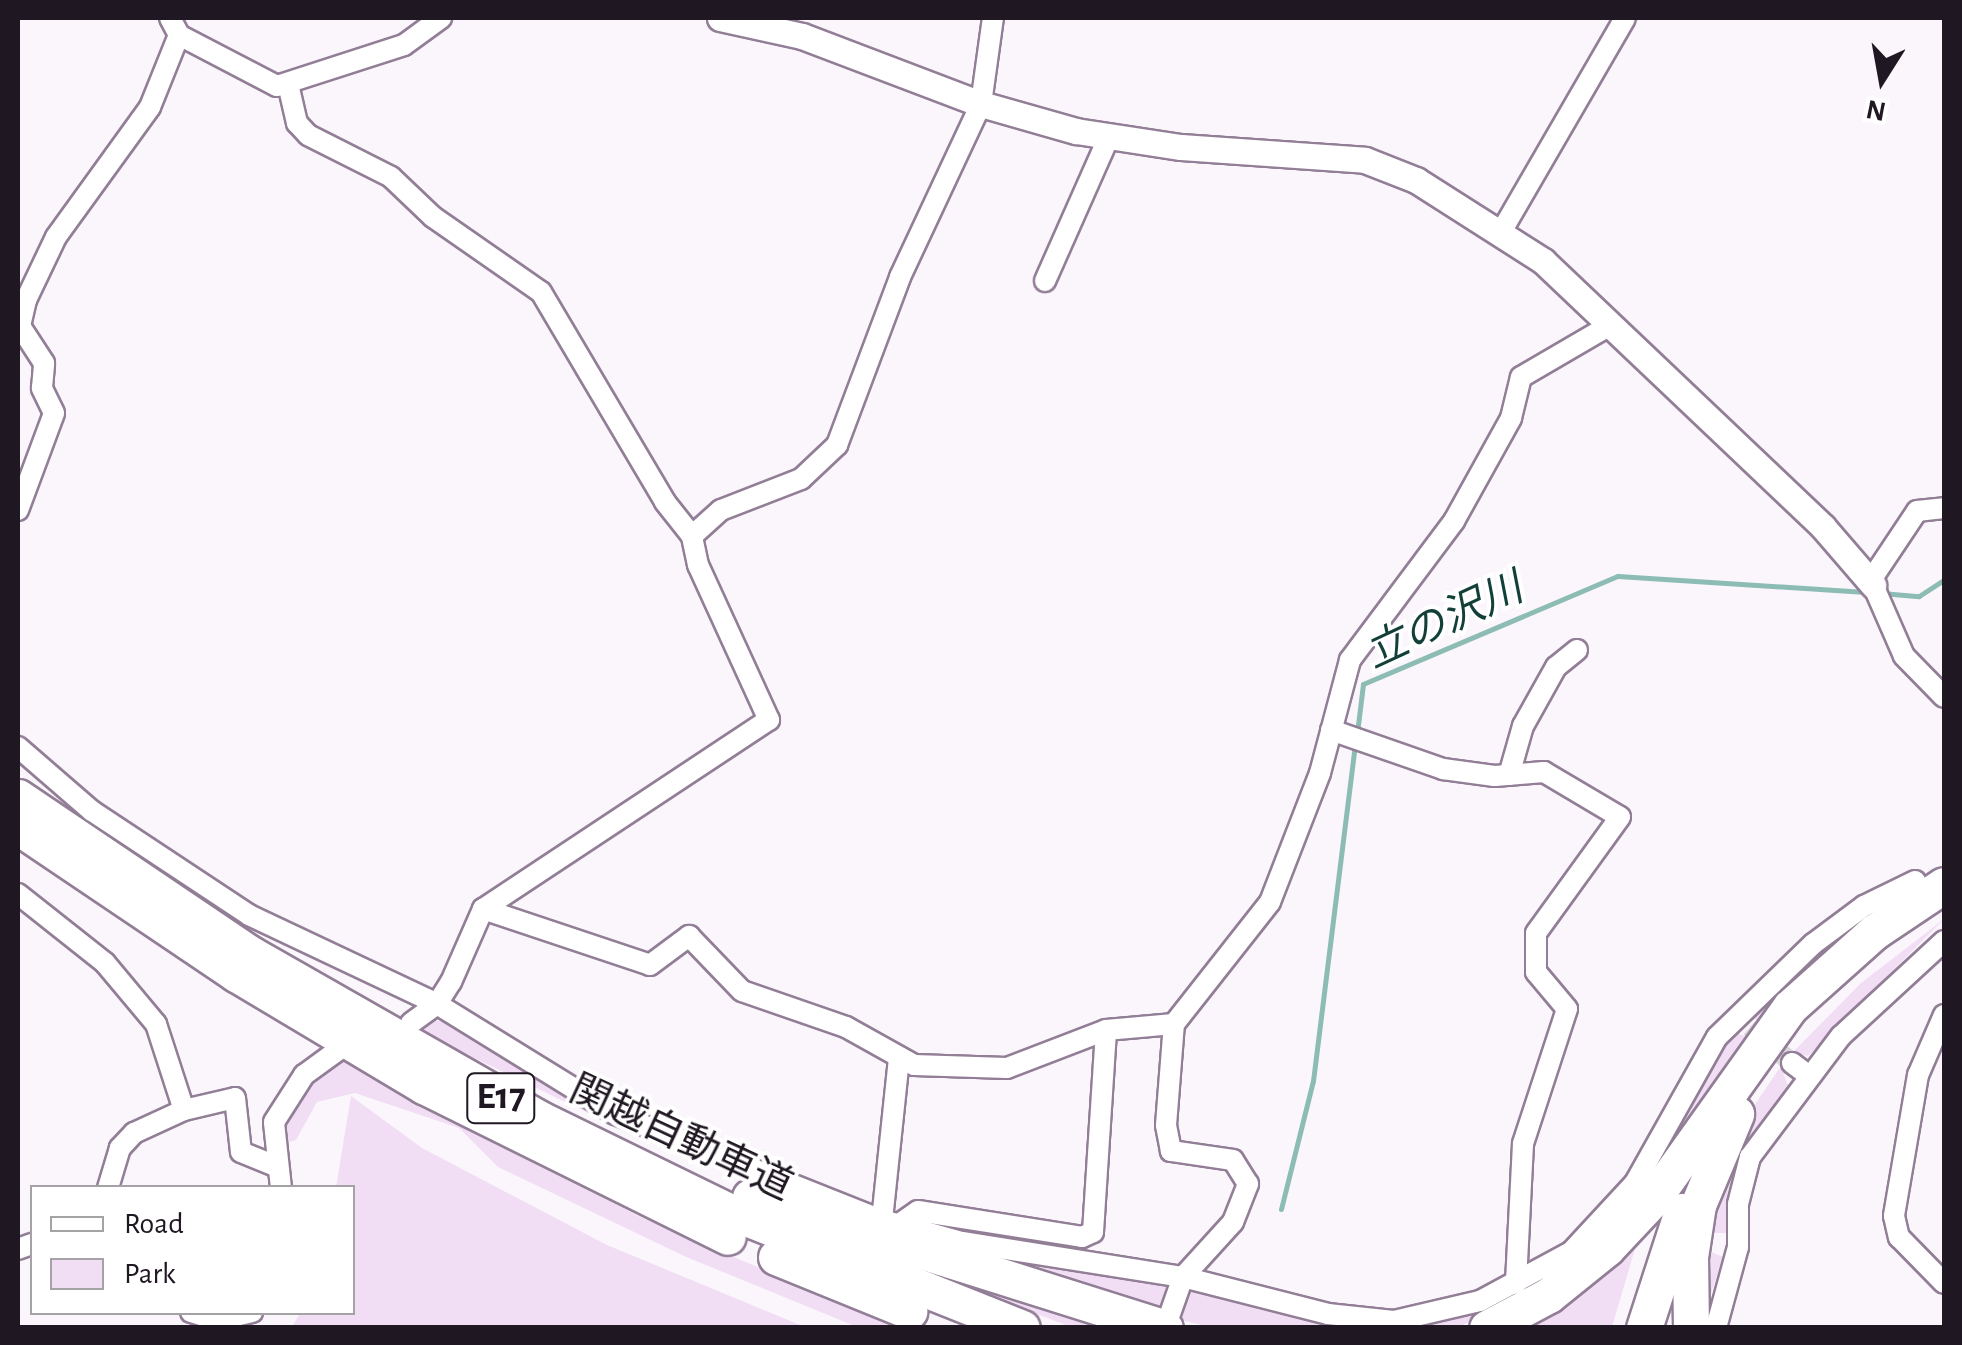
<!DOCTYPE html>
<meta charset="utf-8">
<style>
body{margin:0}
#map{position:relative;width:1962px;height:1345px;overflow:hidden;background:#fbf6fc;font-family:"Alegreya Sans","Noto Sans JP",sans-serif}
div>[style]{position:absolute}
.green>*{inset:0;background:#f1def5}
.stream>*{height:5px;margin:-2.5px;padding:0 2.5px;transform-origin:2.5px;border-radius:2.5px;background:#8cbcb3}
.minor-tunnel>*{height:20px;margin-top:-10px;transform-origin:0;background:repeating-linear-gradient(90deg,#dad5db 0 20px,transparent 0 30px)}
.roads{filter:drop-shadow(2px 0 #927e96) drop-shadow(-2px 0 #927e96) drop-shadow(0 2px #927e96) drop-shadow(0 -2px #927e96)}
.minor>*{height:20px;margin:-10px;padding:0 10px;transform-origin:10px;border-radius:10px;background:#fff}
.tertiary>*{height:25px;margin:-12.5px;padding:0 12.5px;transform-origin:12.5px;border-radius:12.5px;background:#fff}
.motorway>*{height:35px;margin:-17.5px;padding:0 17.5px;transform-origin:17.5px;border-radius:17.5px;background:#fff}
span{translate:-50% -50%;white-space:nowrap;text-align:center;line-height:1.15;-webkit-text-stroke:8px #fff;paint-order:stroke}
.shield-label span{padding:2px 8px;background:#fff;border:2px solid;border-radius:8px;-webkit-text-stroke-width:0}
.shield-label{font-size:38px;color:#1f1721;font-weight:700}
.street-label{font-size:40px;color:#1f1721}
.water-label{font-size:42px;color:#133f39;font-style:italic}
.frame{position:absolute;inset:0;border:20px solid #1f1721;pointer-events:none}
.legend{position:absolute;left:30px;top:1185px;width:325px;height:130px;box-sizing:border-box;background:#fff;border:2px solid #a5a2a6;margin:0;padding:12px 18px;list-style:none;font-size:30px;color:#1f1721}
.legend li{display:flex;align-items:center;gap:20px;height:50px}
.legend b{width:50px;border:2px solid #a5a2a6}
.north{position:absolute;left:1832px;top:30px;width:100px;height:100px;-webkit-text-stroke:8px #fff;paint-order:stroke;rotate:191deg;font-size:28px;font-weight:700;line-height:40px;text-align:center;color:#1f1721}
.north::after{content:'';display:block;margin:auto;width:35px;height:45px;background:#1f1721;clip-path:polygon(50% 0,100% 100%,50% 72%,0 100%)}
</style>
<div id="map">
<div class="green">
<div style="clip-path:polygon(1944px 865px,1760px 1024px,1755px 1019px,1755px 1006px,1815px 952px)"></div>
<div style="clip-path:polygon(1944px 919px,1808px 1056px,1792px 1053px,1861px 983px)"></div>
<div style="clip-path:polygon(432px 1020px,445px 1022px,611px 1124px,414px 1029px)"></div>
<div style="clip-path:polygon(1731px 1031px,1750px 1038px,1657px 1174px,1599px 1242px,1525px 1298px,1458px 1327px,1214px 1328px,1181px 1320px,1187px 1287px,1332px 1323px,1374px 1326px,1433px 1318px,1531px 1281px,1567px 1260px,1625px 1207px)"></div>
<div style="clip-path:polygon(344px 1059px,638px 1216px,898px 1327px,857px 1327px,684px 1256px,498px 1167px,459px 1128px,355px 1093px,317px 1102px,296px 1140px,283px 1144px,290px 1107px,311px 1082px)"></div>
<div style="clip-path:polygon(1781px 1066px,1789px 1089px,1732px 1175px,1731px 1233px,1704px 1233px,1745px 1119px)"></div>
<div style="clip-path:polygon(351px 1096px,422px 1148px,607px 1245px,805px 1327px,292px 1327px,300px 1313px,352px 1312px,352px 1188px,336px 1187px)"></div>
<div style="clip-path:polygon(1642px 1225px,1612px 1327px,1519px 1328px)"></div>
<div style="clip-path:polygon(837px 1238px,1122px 1327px,1071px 1327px)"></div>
<div style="clip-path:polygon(942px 1244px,1093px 1273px,1167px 1284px,1159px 1314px)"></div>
<div style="clip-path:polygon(1702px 1248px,1723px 1257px,1704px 1315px)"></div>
</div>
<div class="stream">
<div style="left:1881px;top:593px;width:38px;rotate:5deg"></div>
<div style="left:1919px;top:596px;width:30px;rotate:-33deg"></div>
<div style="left:1357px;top:733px;width:49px;rotate:-83deg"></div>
<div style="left:1363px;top:684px;width:277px;rotate:-23deg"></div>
<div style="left:1618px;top:576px;width:248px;rotate:3.7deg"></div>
<div style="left:1281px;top:1209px;width:132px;rotate:-76deg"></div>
<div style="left:1313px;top:1081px;width:340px;rotate:-82.9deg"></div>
</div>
<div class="minor-tunnel">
<div style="left:1750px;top:1027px;width:55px;rotate:40.6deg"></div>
</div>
<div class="roads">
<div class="minor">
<div style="left:170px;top:18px;width:19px;rotate:62deg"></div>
<div style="left:179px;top:35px;width:110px;rotate:27.5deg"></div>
<div style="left:277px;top:86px;width:133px;rotate:-17.9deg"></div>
<div style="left:404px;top:45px;width:46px;rotate:-36.1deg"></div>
<div style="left:288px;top:84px;width:40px;rotate:77deg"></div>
<div style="left:297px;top:123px;width:16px;rotate:47deg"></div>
<div style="left:308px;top:135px;width:93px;rotate:26.8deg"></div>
<div style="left:391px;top:177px;width:58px;rotate:43.6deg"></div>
<div style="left:433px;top:217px;width:131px;rotate:34.8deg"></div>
<div style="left:541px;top:292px;width:244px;rotate:59.4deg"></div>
<div style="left:665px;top:502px;width:43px;rotate:51.5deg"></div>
<div style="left:1501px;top:232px;width:247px;rotate:-59.9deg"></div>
<div style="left:1045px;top:281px;width:155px;rotate:-66.1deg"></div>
<div style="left:18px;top:510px;width:103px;rotate:-69.6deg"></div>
<div style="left:54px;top:413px;width:28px;rotate:-116deg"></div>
<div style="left:42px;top:388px;width:25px;rotate:-85deg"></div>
<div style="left:44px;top:363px;width:44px;rotate:-123deg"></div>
<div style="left:20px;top:326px;width:27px;rotate:-77deg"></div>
<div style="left:26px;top:300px;width:70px;rotate:-64.5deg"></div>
<div style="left:56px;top:237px;width:160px;rotate:-54.1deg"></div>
<div style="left:150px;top:107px;width:78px;rotate:-68.1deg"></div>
<div style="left:1871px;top:580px;width:83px;rotate:-56.3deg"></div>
<div style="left:1917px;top:511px;width:27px;rotate:-6deg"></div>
<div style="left:1873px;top:585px;width:77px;rotate:66.4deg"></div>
<div style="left:1904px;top:656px;width:57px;rotate:45.7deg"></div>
<div style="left:1331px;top:730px;width:119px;rotate:19.2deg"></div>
<div style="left:1443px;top:769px;width:52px;rotate:7.7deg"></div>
<div style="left:1495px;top:776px;width:49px;rotate:-4.7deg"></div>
<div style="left:1544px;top:772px;width:88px;rotate:30.6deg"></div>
<div style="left:1620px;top:817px;width:143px;rotate:125.9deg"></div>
<div style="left:1536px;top:933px;width:39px;rotate:90deg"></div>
<div style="left:1536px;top:972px;width:48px;rotate:50deg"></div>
<div style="left:1567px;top:1009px;width:142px;rotate:108.1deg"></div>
<div style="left:1523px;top:1144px;width:140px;rotate:92.9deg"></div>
<div style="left:18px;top:747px;width:98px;rotate:40.9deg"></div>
<div style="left:92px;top:811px;width:188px;rotate:33.5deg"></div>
<div style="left:249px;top:915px;width:208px;rotate:25.3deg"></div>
<div style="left:437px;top:1004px;width:209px;rotate:31.7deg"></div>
<div style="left:615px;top:1114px;width:287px;rotate:21.7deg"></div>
<div style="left:882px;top:1220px;width:83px;rotate:15.4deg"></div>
<div style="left:962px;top:1242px;width:224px;rotate:9deg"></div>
<div style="left:1183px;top:1277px;width:150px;rotate:14.3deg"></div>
<div style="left:1328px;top:1314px;width:66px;rotate:6.1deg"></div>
<div style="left:1394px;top:1321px;width:88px;rotate:-13.1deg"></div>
<div style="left:1480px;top:1301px;width:103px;rotate:-28.3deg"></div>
<div style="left:1571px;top:1252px;width:94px;rotate:-47.2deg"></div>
<div style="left:1635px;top:1183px;width:167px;rotate:-60.7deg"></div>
<div style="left:1717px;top:1037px;width:134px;rotate:-44.1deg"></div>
<div style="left:1813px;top:944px;width:64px;rotate:-36.7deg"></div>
<div style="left:1864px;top:906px;width:57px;rotate:-26.1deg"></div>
<div style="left:1509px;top:775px;width:51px;rotate:-74.1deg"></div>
<div style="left:1523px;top:726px;width:68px;rotate:-60.8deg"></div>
<div style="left:1556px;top:667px;width:27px;rotate:-39deg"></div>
<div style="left:18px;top:894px;width:111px;rotate:38.4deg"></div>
<div style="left:105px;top:963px;width:80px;rotate:50.1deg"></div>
<div style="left:156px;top:1024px;width:90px;rotate:72deg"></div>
<div style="left:184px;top:1110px;width:55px;rotate:155.3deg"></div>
<div style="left:134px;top:1133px;width:21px;rotate:133deg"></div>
<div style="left:120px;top:1148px;width:42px;rotate:106.7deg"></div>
<div style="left:483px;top:909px;width:176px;rotate:18.5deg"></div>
<div style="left:650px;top:965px;width:49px;rotate:-36.6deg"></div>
<div style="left:689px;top:936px;width:76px;rotate:46.1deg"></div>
<div style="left:742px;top:991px;width:110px;rotate:19.1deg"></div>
<div style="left:846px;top:1027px;width:78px;rotate:29.2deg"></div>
<div style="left:914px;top:1065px;width:93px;rotate:1.8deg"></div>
<div style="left:1007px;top:1068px;width:106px;rotate:-21deg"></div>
<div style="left:1106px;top:1030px;width:68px;rotate:-5deg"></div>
<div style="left:1944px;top:1015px;width:65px;rotate:113.4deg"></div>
<div style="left:1918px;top:1075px;width:143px;rotate:99.7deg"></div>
<div style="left:1894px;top:1216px;width:22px;rotate:77deg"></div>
<div style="left:1899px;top:1237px;width:64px;rotate:45.6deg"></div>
<div style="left:411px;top:1023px;width:32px;rotate:-36deg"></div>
<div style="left:437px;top:1004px;width:26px;rotate:-58deg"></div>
<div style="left:451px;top:982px;width:80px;rotate:-66.3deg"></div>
<div style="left:483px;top:909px;width:343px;rotate:-33.5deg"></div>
<div style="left:769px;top:720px;width:170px;rotate:-114.6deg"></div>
<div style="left:698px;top:565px;width:30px;rotate:-102deg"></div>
<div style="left:692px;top:536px;width:39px;rotate:-42deg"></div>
<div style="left:721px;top:510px;width:86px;rotate:-21.2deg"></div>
<div style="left:801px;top:479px;width:50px;rotate:-43.4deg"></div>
<div style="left:837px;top:445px;width:179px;rotate:-69.4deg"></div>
<div style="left:900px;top:277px;width:191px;rotate:-64.9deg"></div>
<div style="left:981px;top:104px;width:87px;rotate:-82.1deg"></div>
<div style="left:1792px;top:1063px;width:21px;rotate:37deg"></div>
<div style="left:184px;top:1110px;width:52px;rotate:-13.2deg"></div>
<div style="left:235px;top:1098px;width:54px;rotate:83.7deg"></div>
<div style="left:241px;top:1152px;width:35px;rotate:22deg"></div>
<div style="left:281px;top:1188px;width:66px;rotate:-96.1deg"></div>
<div style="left:274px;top:1122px;width:56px;rotate:-57.4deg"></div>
<div style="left:304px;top:1075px;width:41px;rotate:-36deg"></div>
<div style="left:882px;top:1220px;width:164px;rotate:-84deg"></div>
<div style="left:898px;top:1225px;width:24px;rotate:-35deg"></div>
<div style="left:918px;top:1211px;width:166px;rotate:9deg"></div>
<div style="left:1082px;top:1237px;width:12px;rotate:-24deg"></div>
<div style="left:1093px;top:1232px;width:202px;rotate:-86.3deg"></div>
<div style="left:18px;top:1249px;width:15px;rotate:-20deg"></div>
<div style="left:191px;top:1312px;width:28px;rotate:17deg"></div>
<div style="left:218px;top:1320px;width:35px;rotate:-13deg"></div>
<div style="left:1165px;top:1328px;width:54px;rotate:-70.6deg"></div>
<div style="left:1183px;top:1277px;width:74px;rotate:-47.7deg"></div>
<div style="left:1233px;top:1222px;width:41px;rotate:-68.5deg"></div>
<div style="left:1248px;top:1184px;width:28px;rotate:-122deg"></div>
<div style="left:1233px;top:1160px;width:63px;rotate:-171.7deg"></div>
<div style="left:1171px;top:1151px;width:26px;rotate:-101deg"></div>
<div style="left:1166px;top:1125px;width:101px;rotate:-85.5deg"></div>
<div style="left:1174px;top:1024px;width:155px;rotate:-51.8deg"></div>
<div style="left:1270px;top:902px;width:138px;rotate:-68.8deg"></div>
<div style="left:1320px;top:773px;width:117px;rotate:-75.1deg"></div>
<div style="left:1350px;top:660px;width:174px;rotate:-53.2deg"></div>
<div style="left:1454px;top:521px;width:118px;rotate:-61deg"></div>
<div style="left:1511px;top:418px;width:42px;rotate:-76.3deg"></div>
<div style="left:1521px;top:377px;width:99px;rotate:-30.2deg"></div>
<div style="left:1716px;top:1328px;width:84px;rotate:-74.8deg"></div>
<div style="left:1738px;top:1247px;width:43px;rotate:-90deg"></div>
<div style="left:1738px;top:1204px;width:49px;rotate:-75.7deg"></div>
<div style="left:1750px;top:1157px;width:151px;rotate:-53.1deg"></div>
<div style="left:1841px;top:1036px;width:140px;rotate:-42.7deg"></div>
</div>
<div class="tertiary">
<div style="left:720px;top:18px;width:84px;rotate:12.4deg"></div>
<div style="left:802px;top:36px;width:191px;rotate:20.8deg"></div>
<div style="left:981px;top:104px;width:99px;rotate:15.9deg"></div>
<div style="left:1076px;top:131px;width:106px;rotate:8.7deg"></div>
<div style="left:1181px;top:147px;width:184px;rotate:4deg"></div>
<div style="left:1365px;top:160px;width:55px;rotate:21.4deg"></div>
<div style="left:1416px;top:180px;width:151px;rotate:32.5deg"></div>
<div style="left:1543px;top:261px;width:386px;rotate:43.5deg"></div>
<div style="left:1823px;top:527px;width:77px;rotate:49.2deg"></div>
</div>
<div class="motorway">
<div style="left:18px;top:797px;width:281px;rotate:34deg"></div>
<div style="left:251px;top:954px;width:331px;rotate:29.7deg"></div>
<div style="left:538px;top:1118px;width:215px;rotate:26deg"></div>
<div style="left:731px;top:1212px;width:313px;rotate:21.7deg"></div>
<div style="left:18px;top:827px;width:263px;rotate:34deg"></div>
<div style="left:236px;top:974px;width:219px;rotate:30.8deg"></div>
<div style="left:424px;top:1086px;width:339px;rotate:26.4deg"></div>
<div style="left:750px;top:1197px;width:435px;rotate:17.5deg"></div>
<div style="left:776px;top:1257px;width:144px;rotate:22.1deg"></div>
<div style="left:1487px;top:1328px;width:70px;rotate:-28deg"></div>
<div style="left:1549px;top:1295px;width:75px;rotate:-39deg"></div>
<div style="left:1607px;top:1248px;width:67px;rotate:-46.8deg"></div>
<div style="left:1653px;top:1199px;width:236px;rotate:-54.5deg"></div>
<div style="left:1790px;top:1007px;width:113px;rotate:-41.8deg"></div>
<div style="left:1874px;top:932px;width:84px;rotate:-33.9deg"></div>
<div style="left:1644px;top:1328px;width:123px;rotate:-72deg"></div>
<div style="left:1691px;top:1328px;width:71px;rotate:-90.8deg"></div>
<div style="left:1690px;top:1257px;width:53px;rotate:-81.3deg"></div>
<div style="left:1698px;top:1205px;width:99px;rotate:-67.3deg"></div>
</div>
</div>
<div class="shield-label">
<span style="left:501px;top:1098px">E17</span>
</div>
<div class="street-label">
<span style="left:681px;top:1138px;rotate:25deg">関越自動車道</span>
</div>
<div class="water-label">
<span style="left:1444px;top:621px;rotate:-25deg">立の沢川</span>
</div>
<div class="frame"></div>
<ul class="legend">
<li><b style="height:12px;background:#fff"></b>Road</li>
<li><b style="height:28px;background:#f1def5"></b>Park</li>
</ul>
<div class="north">N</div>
</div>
